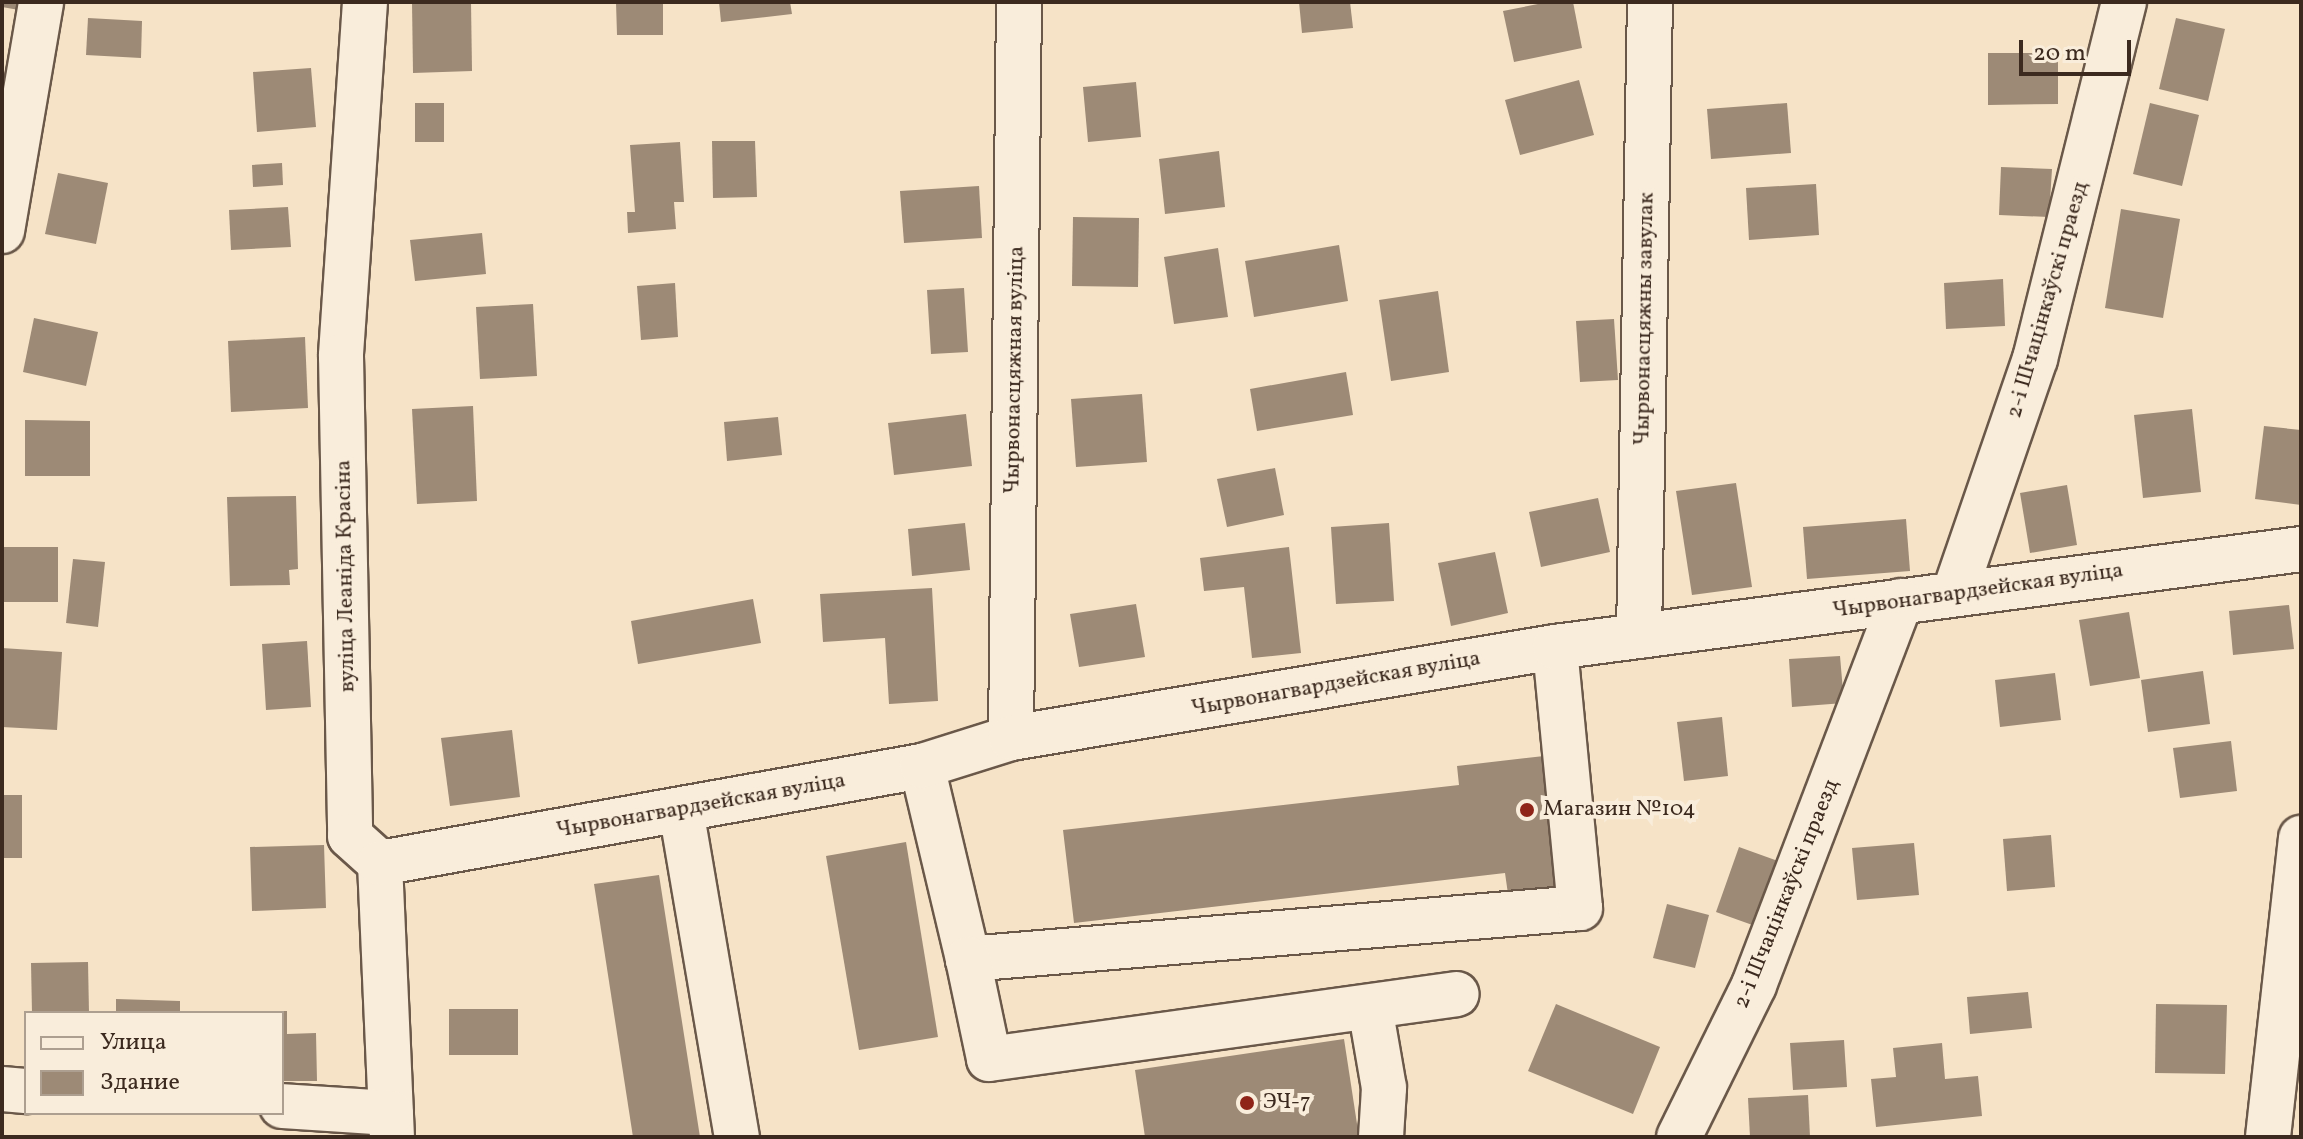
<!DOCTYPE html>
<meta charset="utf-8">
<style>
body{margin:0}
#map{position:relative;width:2303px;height:1139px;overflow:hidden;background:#f6e3c7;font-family:Vollkorn,serif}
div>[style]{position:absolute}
.building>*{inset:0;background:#9d8a76}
.roads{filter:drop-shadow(2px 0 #6a5849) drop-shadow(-2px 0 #6a5849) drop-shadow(0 2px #6a5849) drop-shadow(0 -2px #6a5849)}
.minor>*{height:44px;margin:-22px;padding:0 22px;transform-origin:22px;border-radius:22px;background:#f9eddb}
.dots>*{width:22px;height:22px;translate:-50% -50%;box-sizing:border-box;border:4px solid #f9eddb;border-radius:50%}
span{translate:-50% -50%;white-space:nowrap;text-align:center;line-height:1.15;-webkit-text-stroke:8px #f9eddb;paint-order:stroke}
.street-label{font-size:22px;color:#3c2a1f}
.poi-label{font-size:22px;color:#3c2a1f}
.left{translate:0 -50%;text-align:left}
.frame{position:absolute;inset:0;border:4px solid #3c2a1f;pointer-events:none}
.legend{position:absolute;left:24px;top:1011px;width:260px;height:104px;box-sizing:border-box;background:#f9eddb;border:2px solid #ad9f90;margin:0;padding:10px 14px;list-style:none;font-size:24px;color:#3c2a1f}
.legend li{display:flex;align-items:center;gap:16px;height:40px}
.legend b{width:40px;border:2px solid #ad9f90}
.scale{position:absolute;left:2019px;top:40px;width:112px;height:36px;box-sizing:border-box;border:4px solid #3c2a1f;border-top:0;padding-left:10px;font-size:24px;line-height:28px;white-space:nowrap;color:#3c2a1f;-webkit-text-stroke:6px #f9eddb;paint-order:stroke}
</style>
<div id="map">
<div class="building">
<div style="clip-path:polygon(2px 2px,20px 2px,19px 10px,2px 7px)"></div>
<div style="clip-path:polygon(412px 2px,471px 2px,472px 71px,413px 73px)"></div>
<div style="clip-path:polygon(616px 2px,663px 2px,663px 35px,617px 35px)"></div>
<div style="clip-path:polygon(719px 2px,790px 2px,792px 14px,721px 22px)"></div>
<div style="clip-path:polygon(1299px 2px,1350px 2px,1353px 28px,1302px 33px)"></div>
<div style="clip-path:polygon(1548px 2px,1573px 2px,1582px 48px,1514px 62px,1503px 11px)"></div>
<div style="clip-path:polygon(88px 18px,142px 21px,141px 58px,86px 55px)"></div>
<div style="clip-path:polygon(2176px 18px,2225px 29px,2208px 101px,2159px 89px)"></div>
<div style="clip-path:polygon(1988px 53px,2058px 53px,2058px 104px,1988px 105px)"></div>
<div style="clip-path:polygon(311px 68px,316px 127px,257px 132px,253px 72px)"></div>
<div style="clip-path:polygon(1579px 80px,1594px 135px,1520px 155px,1505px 100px)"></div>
<div style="clip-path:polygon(1136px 82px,1141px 137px,1088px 142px,1083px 87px)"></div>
<div style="clip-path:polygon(415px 103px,444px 103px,444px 142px,415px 142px)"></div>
<div style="clip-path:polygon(1787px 103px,1791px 153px,1711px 159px,1707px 109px)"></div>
<div style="clip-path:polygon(2150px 103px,2199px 115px,2182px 186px,2133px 174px)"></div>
<div style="clip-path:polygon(712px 141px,755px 141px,757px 197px,713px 198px)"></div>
<div style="clip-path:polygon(680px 142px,684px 202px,674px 202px,676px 229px,628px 233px,627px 212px,635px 212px,630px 145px)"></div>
<div style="clip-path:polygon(1219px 151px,1225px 207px,1165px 214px,1159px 159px)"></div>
<div style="clip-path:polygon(282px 163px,283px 185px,253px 187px,252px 165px)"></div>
<div style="clip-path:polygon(2001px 167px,2052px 169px,2049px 217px,1999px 215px)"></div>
<div style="clip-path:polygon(58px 173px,108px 183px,96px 244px,45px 234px)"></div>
<div style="clip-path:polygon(1816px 184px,1819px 235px,1749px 240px,1746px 188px)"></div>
<div style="clip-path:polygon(979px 186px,982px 238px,904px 243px,900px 191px)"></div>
<div style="clip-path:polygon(288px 207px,291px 247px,231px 250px,229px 210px)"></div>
<div style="clip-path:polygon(2121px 209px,2180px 219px,2163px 318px,2105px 308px)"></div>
<div style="clip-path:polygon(1073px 217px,1139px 218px,1138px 287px,1072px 286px)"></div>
<div style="clip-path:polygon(482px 233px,486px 274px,415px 281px,410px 240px)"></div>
<div style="clip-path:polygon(1339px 245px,1348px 301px,1254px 317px,1245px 261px)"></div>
<div style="clip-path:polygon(1218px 248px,1228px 317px,1174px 324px,1164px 257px)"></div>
<div style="clip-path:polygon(2003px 279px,2005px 326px,1946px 329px,1944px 283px)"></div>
<div style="clip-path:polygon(675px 283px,678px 337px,641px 340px,637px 286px)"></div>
<div style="clip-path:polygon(964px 288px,968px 352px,931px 354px,927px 290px)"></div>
<div style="clip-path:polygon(1438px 291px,1449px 372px,1391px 381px,1379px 300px)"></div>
<div style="clip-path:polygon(533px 304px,537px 376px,480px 379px,476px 307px)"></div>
<div style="clip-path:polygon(34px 318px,98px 332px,86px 386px,23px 372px)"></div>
<div style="clip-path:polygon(1614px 319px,1618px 380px,1580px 382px,1576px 321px)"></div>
<div style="clip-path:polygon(305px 337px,308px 408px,231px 412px,228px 341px)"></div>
<div style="clip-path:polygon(1346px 372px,1353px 415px,1257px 431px,1250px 389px)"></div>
<div style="clip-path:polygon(1142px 394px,1147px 462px,1076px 467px,1071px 399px)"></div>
<div style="clip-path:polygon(473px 406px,477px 501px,417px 504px,412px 409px)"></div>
<div style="clip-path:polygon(2192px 409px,2201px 492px,2143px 498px,2134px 415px)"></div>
<div style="clip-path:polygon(966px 414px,972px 466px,894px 475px,888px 423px)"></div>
<div style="clip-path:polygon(778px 417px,782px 455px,727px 461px,724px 422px)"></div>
<div style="clip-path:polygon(25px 420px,90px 421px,90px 476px,25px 476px)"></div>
<div style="clip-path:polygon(2264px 426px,2301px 430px,2301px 505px,2255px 499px)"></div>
<div style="clip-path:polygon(1275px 468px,1284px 515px,1227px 527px,1217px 479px)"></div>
<div style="clip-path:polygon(1736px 483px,1752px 587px,1692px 595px,1676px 491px)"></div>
<div style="clip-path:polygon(2067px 485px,2077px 545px,2030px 553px,2020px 493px)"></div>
<div style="clip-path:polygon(296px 496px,298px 569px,289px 570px,290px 585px,230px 586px,227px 497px)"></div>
<div style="clip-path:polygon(1598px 498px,1610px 552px,1541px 567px,1529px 512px)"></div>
<div style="clip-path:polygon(1906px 519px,1910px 571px,1807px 579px,1803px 527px)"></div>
<div style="clip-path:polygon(965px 523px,970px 570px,912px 576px,908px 529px)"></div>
<div style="clip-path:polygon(1389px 523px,1394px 601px,1336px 604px,1331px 527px)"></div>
<div style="clip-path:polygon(2px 547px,58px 547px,58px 602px,2px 602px)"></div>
<div style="clip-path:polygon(1289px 547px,1301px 653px,1252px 658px,1244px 587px,1204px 591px,1200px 558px)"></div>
<div style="clip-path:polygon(1495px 552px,1508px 613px,1451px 626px,1438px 563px)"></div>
<div style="clip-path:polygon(73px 559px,105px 562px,98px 627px,66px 623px)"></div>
<div style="clip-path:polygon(932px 588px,938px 701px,889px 704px,885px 638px,823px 642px,820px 594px)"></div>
<div style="clip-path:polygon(753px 599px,761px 643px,638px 664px,631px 621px)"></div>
<div style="clip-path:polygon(1136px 604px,1145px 657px,1079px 667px,1070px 614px)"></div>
<div style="clip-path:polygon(2289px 605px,2294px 649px,2233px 655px,2229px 611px)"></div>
<div style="clip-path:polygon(2129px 612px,2140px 678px,2090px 686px,2079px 620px)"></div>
<div style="clip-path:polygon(307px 641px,311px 707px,266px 710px,262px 644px)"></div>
<div style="clip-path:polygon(2px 648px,62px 652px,57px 730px,2px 727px)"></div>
<div style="clip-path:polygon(1840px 656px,1844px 703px,1792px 707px,1789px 659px)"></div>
<div style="clip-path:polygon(2203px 671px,2210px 724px,2148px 732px,2141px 680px)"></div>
<div style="clip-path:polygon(2055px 673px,2061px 720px,2000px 727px,1995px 680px)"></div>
<div style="clip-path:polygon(1722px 717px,1728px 776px,1684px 781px,1677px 722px)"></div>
<div style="clip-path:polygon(512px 730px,520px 797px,450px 806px,441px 738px)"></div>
<div style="clip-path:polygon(2231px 741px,2237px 791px,2180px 798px,2173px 748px)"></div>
<div style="clip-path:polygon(1553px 755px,1568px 886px,1508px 894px,1505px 873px,1074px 923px,1063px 830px,1459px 785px,1457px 766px)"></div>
<div style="clip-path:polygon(2px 795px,22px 795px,22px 858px,2px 858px)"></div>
<div style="clip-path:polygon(2051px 835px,2055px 887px,2007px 891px,2003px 839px)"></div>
<div style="clip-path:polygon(906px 842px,938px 1037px,859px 1050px,826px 856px)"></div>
<div style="clip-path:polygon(1914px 843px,1919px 895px,1857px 900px,1852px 848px)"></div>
<div style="clip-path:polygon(324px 845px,326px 908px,252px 911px,250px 847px)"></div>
<div style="clip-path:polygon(1739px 847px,1781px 862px,1758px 927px,1716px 912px)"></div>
<div style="clip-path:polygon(659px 875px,700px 1137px,633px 1137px,594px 884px)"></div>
<div style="clip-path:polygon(1667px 904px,1709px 915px,1695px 968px,1653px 958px)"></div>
<div style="clip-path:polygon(88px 962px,89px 1013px,32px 1013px,31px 963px)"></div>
<div style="clip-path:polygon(2028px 992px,2032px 1028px,1970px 1034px,1967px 997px)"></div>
<div style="clip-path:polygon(116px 999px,180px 1001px,180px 1013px,116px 1013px)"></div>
<div style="clip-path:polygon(1556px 1004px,1660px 1047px,1633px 1114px,1528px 1071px)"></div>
<div style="clip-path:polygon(2156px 1004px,2227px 1005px,2225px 1074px,2155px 1073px)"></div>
<div style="clip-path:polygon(449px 1009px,518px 1009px,518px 1055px,449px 1055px)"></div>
<div style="clip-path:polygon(282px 1011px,287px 1011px,287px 1034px,316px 1033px,317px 1081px,282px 1081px)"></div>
<div style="clip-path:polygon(1344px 1039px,1359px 1137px,1145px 1137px,1135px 1070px)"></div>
<div style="clip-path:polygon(1844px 1040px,1847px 1087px,1793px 1090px,1790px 1043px)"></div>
<div style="clip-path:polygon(1942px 1043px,1945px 1079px,1978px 1076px,1982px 1116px,1876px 1127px,1871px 1079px,1896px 1077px,1893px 1048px)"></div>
<div style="clip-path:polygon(1808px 1095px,1810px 1137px,1750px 1137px,1748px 1098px)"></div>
</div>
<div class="roads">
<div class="minor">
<div style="left:365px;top:2px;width:355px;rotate:93.9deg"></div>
<div style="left:341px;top:356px;width:480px;rotate:88.9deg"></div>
<div style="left:350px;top:836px;width:40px;rotate:42deg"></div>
<div style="left:380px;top:863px;width:274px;rotate:87.5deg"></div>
<div style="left:2px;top:231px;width:232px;rotate:-80.3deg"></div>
<div style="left:1954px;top:594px;width:249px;rotate:-71deg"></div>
<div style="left:2035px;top:359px;width:368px;rotate:-76deg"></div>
<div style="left:1639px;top:636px;width:634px;rotate:-89.01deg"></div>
<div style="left:1011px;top:738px;width:736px;rotate:-89.38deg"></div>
<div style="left:922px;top:766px;width:198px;rotate:76.6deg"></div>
<div style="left:968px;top:959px;width:614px;rotate:-4.76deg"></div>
<div style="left:1580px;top:908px;width:262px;rotate:-95.5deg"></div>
<div style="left:681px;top:810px;width:332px;rotate:80.3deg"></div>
<div style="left:380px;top:863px;width:551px;rotate:-10.15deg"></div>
<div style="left:922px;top:766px;width:93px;rotate:-17.5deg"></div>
<div style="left:1011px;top:738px;width:552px;rotate:-9.5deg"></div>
<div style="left:1555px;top:647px;width:752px;rotate:-7.48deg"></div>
<div style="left:968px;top:959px;width:102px;rotate:78.1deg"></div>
<div style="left:989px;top:1059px;width:472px;rotate:-7.9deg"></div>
<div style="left:1370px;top:1007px;width:82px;rotate:80.2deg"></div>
<div style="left:1384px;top:1088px;width:49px;rotate:93.5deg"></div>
<div style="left:2px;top:1089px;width:24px;rotate:5deg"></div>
<div style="left:282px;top:1106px;width:109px;rotate:3.7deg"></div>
<div style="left:1679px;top:1137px;width:169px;rotate:-63.7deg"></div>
<div style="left:1754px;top:985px;width:411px;rotate:-69.1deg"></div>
<div style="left:2268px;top:1137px;width:301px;rotate:-83.7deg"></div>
</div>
</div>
<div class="dots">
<div style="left:1527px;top:810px;background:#8f2418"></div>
<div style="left:1247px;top:1103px;background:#8f2418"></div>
</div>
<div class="street-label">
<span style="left:2048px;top:300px;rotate:-74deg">2-і Шчацінкаўскі праезд</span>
<span style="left:1645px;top:319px;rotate:-89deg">Чырвонасцяжны завулак</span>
<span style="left:1015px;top:370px;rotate:-89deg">Чырвонасцяжная вуліца</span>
<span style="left:346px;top:576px;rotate:-91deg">вуліца Леаніда Красіна</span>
<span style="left:1978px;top:591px;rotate:-8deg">Чырвонагвардзейская вуліца</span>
<span style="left:1336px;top:684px;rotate:-10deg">Чырвонагвардзейская вуліца</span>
<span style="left:701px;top:806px;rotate:-10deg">Чырвонагвардзейская вуліца</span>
<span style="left:1787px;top:894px;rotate:-68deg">2-і Шчацінкаўскі праезд</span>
</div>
<div class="poi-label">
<span class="left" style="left:1543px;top:810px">Магазин №104</span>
<span class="left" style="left:1263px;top:1103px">ЭЧ-7</span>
</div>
<div class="frame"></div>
<ul class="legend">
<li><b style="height:10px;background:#f9eddb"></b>Улица</li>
<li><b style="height:22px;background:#9d8a76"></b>Здание</li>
</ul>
<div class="scale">20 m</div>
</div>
